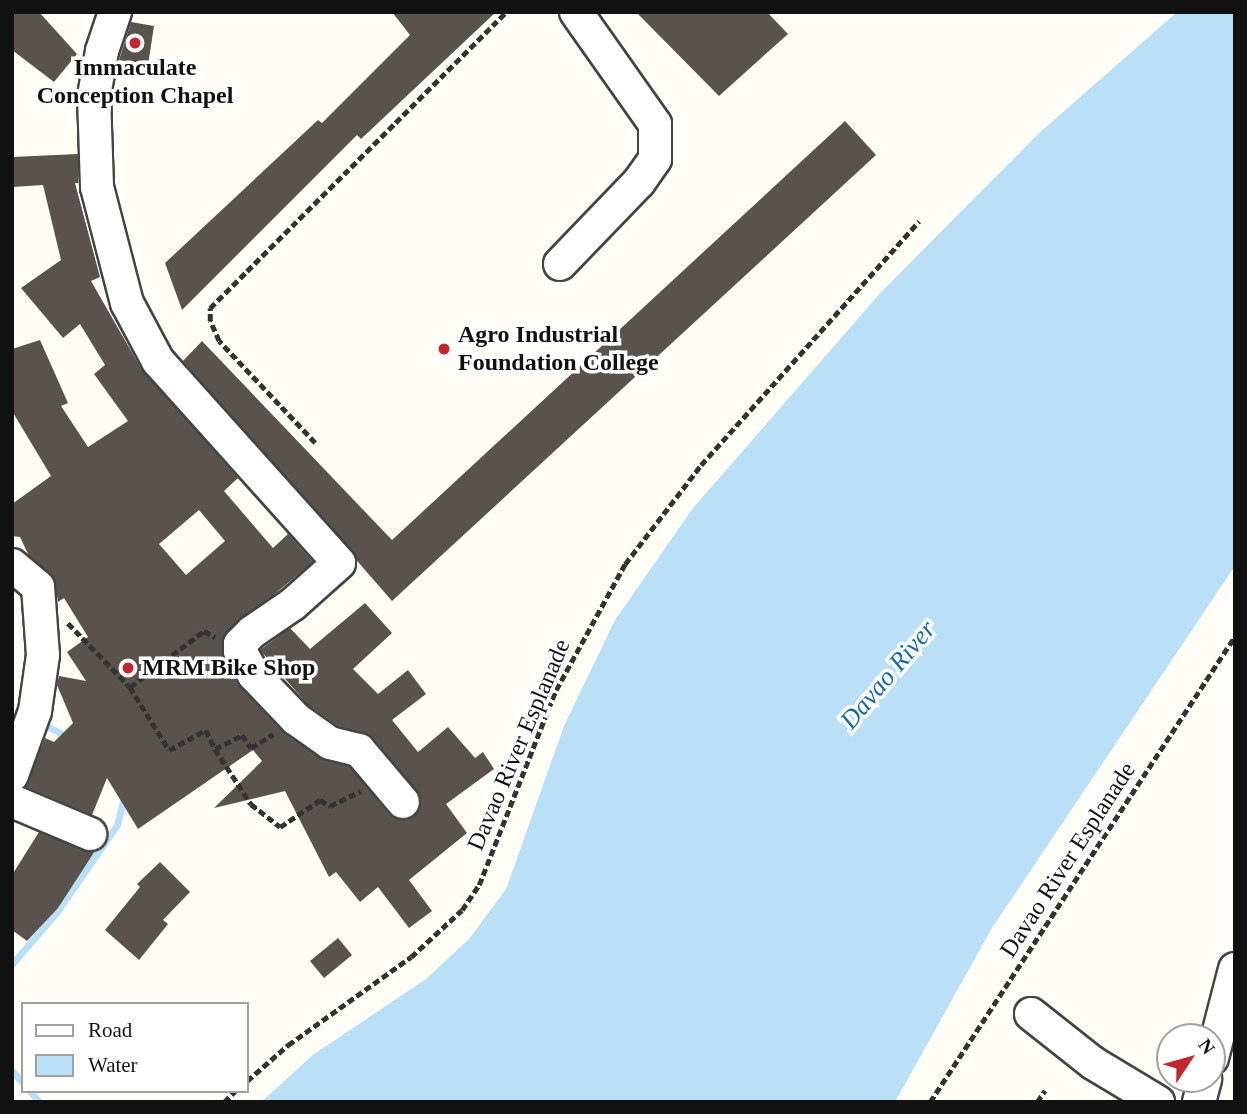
<!DOCTYPE html>
<style>
body{margin:0}
#map{position:relative;width:1247px;height:1114px;overflow:hidden;background:#fffdf5;font-family:Georgia,serif}
div>[style]{position:absolute}
.water>*{inset:0;background:#b9e0f7}
.stream>*{height:7px;margin:-3.5px;padding:0 3.5px;transform-origin:3.5px;border-radius:3.5px;background:#b9e0f7}
.building>*{inset:0;background:#5a524d}
.path>*{height:4.5px;margin-top:-2.25px;transform-origin:0;background:repeating-linear-gradient(90deg,#333 0 7px,transparent 0 10.5px)}
.roads{filter:drop-shadow(2px 0 #444) drop-shadow(-2px 0 #444) drop-shadow(0 2px #444) drop-shadow(0 -2px #444)}
.minor>*{height:32px;margin:-16px;padding:0 16px;transform-origin:16px;border-radius:16px;background:#fff}
.dots>*{width:19px;height:19px;translate:-50% -50%;box-sizing:border-box;border:4px solid #fff;border-radius:50%}
span{translate:-50% -50%;white-space:nowrap;text-align:center;line-height:1.15;-webkit-text-stroke:7px #fff;paint-order:stroke}
.poi-label{font-size:24px;color:#111;font-weight:700}
.left{translate:0 -50%;text-align:left}
.street-label{font-size:24px;color:#111}
.water-label{font-size:26px;color:#1768a6;font-style:italic}
.frame{position:absolute;inset:0;border:14px solid #111;pointer-events:none}
.legend{position:absolute;left:21px;top:1002px;width:228px;height:91px;box-sizing:border-box;background:#fff;border:2px solid #a0a0a0;margin:0;padding:9px 12px;list-style:none;font-size:21px;color:#111}
.legend li{display:flex;align-items:center;gap:14px;height:35px}
.legend b{width:35px;border:2px solid #a0a0a0}
.north{position:absolute;left:1156px;top:1023px;width:70px;height:70px;box-sizing:border-box;background:#fff;border:2px solid #a0a0a0;border-radius:50%;rotate:54deg;font-size:19px;font-weight:700;line-height:28px;text-align:center;color:#111}
.north::after{content:'';display:block;margin:auto;width:24px;height:32px;background:#c4262e;clip-path:polygon(50% 0,100% 100%,50% 72%,0 100%)}
</style>
<div id="map">
<div class="water">
<div style="clip-path:polygon(1177px 12px,1235px 12px,1235px 566px,992px 928px,895px 1102px,261px 1102px,314px 1054px,426px 979px,469px 939px,506px 889px,564px 726px,615px 620px,693px 508px,882px 291px,1038px 134px)"></div>
</div>
<div class="stream">
<div style="left:47px;top:726px;width:24px;rotate:28deg"></div>
<div style="left:12px;top:964px;width:67px;rotate:-49.2deg"></div>
<div style="left:56px;top:913px;width:107px;rotate:-55.3deg"></div>
<div style="left:117px;top:825px;width:29px;rotate:-76deg"></div>
<div style="left:12px;top:1071px;width:16px;rotate:47deg"></div>
<div style="left:30px;top:1091px;width:14px;rotate:51deg"></div>
</div>
<div class="building">
<div style="clip-path:polygon(12px 12px,39px 12px,77px 54px,54px 82px,12px 50px)"></div>
<div style="clip-path:polygon(392px 12px,496px 12px,361px 139px,357px 135px,182px 310px,165px 263px,318px 120px,322px 123px,410px 35px)"></div>
<div style="clip-path:polygon(636px 12px,767px 12px,788px 34px,719px 96px)"></div>
<div style="clip-path:polygon(131px 22px,154px 26px,148px 65px,119px 60px)"></div>
<div style="clip-path:polygon(845px 121px,876px 155px,392px 601px,183px 361px,202px 341px,392px 540px)"></div>
<div style="clip-path:polygon(evenodd,78px 154px,78px 183px,75px 183px,100px 277px,91px 281px,142px 370px,238px 478px,224px 491px,273px 548px,288px 534px,313px 562px,223px 637px,224px 660px,238px 685px,285px 734px,320px 758px,349px 766px,389px 814px,406px 820px,414px 816px,420px 808px,417px 791px,373px 738px,338px 726px,308px 705px,260px 650px,290px 628px,310px 649px,365px 603px,392px 633px,353px 669px,378px 694px,408px 670px,426px 694px,392px 720px,418px 752px,448px 727px,475px 758px,483px 752px,494px 769px,446px 804px,467px 833px,409px 880px,432px 911px,409px 928px,378px 887px,360px 902px,336px 872px,329px 877px,285px 791px,214px 808px,262px 761px,253px 750px,138px 829px,107px 778px,92px 815px,26px 787px,45px 738px,54px 742px,73px 723px,57px 685px,59px 676px,86px 681px,67px 652px,88px 637px,64px 598px,58px 602px,54px 578px,29px 556px,20px 537px,12px 536px,12px 504px,51px 476px,12px 411px,12px 349px,40px 340px,68px 403px,61px 406px,88px 447px,128px 421px,94px 374px,105px 365px,80px 324px,63px 338px,21px 288px,61px 260px,43px 185px,13px 187px,12px 157px,78px 154px,199px 510px,225px 541px,186px 575px,159px 544px,199px 510px)"></div>
<div style="clip-path:polygon(39px 832px,95px 851px,58px 908px,27px 941px,12px 930px,12px 875px)"></div>
<div style="clip-path:polygon(160px 862px,190px 892px,163px 920px,168px 924px,139px 960px,105px 930px,140px 887px,137px 884px)"></div>
<div style="clip-path:polygon(338px 938px,352px 955px,324px 978px,310px 961px)"></div>
</div>
<div class="path">
<div style="left:315px;top:443px;width:140px;rotate:-133.3deg"></div>
<div style="left:219px;top:341px;width:22px;rotate:-114deg"></div>
<div style="left:210px;top:321px;width:13px;rotate:-90deg"></div>
<div style="left:210px;top:308px;width:419px;rotate:-45deg"></div>
<div style="left:68px;top:623px;width:89px;rotate:45.9deg"></div>
<div style="left:130px;top:687px;width:93px;rotate:-37.1deg"></div>
<div style="left:204px;top:631px;width:13px;rotate:29deg"></div>
<div style="left:130px;top:687px;width:74px;rotate:58.2deg"></div>
<div style="left:169px;top:750px;width:42px;rotate:-28.4deg"></div>
<div style="left:206px;top:730px;width:21px;rotate:65deg"></div>
<div style="left:215px;top:749px;width:30px;rotate:-27deg"></div>
<div style="left:242px;top:735px;width:16px;rotate:55deg"></div>
<div style="left:251px;top:748px;width:26px;rotate:-32deg"></div>
<div style="left:215px;top:749px;width:66px;rotate:56.8deg"></div>
<div style="left:251px;top:804px;width:37px;rotate:38deg"></div>
<div style="left:280px;top:827px;width:48px;rotate:-34deg"></div>
<div style="left:320px;top:800px;width:12px;rotate:31deg"></div>
<div style="left:330px;top:806px;width:34px;rotate:-26deg"></div>
<div style="left:247px;top:1081px;width:55px;rotate:-41.3deg"></div>
<div style="left:288px;top:1045px;width:151px;rotate:-35.6deg"></div>
<div style="left:411px;top:957px;width:69px;rotate:-42.7deg"></div>
<div style="left:462px;top:910px;width:30px;rotate:-56deg"></div>
<div style="left:479px;top:885px;width:210px;rotate:-68.5deg"></div>
<div style="left:556px;top:690px;width:144px;rotate:-61.3deg"></div>
<div style="left:625px;top:564px;width:125px;rotate:-52.5deg"></div>
<div style="left:701px;top:465px;width:327px;rotate:-48.2deg"></div>
<div style="left:224px;top:1102px;width:16px;rotate:-45deg"></div>
<div style="left:930px;top:1102px;width:557px;rotate:-56.79deg"></div>
<div style="left:1037px;top:1102px;width:14px;rotate:-56deg"></div>
</div>
<div class="roads">
<div class="minor">
<div style="left:115px;top:12px;width:41px;rotate:108.4deg"></div>
<div style="left:102px;top:51px;width:46px;rotate:100.1deg"></div>
<div style="left:94px;top:96px;width:91px;rotate:88.1deg"></div>
<div style="left:97px;top:187px;width:120px;rotate:75.5deg"></div>
<div style="left:127px;top:303px;width:66px;rotate:61.9deg"></div>
<div style="left:158px;top:361px;width:271px;rotate:48.1deg"></div>
<div style="left:339px;top:563px;width:62px;rotate:138.3deg"></div>
<div style="left:293px;top:604px;width:50px;rotate:145.7deg"></div>
<div style="left:252px;top:632px;width:17px;rotate:135deg"></div>
<div style="left:240px;top:644px;width:7px;rotate:90deg"></div>
<div style="left:240px;top:651px;width:28px;rotate:60deg"></div>
<div style="left:254px;top:675px;width:61px;rotate:46.3deg"></div>
<div style="left:296px;top:719px;width:42px;rotate:35.2deg"></div>
<div style="left:330px;top:743px;width:30px;rotate:14deg"></div>
<div style="left:359px;top:750px;width:68px;rotate:49.8deg"></div>
<div style="left:560px;top:264px;width:114px;rotate:-46.1deg"></div>
<div style="left:639px;top:182px;width:28px;rotate:-55deg"></div>
<div style="left:655px;top:159px;width:35px;rotate:-90deg"></div>
<div style="left:655px;top:124px;width:137px;rotate:-125.2deg"></div>
<div style="left:12px;top:565px;width:34px;rotate:40deg"></div>
<div style="left:38px;top:587px;width:68px;rotate:85.8deg"></div>
<div style="left:43px;top:655px;width:57px;rotate:98.1deg"></div>
<div style="left:35px;top:711px;width:68px;rotate:109.8deg"></div>
<div style="left:12px;top:801px;width:85px;rotate:22.9deg"></div>
<div style="left:1031px;top:1014px;width:79px;rotate:38.3deg"></div>
<div style="left:1093px;top:1063px;width:76px;rotate:31deg"></div>
<div style="left:1212px;top:1058px;width:92px;rotate:-75.5deg"></div>
<div style="left:1199px;top:1102px;width:24px;rotate:-75deg"></div>
</div>
</div>
<div class="dots">
<div style="left:135px;top:43px;background:#c4262e"></div>
<div style="left:444px;top:349px;background:#c4262e"></div>
<div style="left:128px;top:668px;background:#c4262e"></div>
</div>
<div class="poi-label">
<span style="left:135px;top:82px">Immaculate<br>Conception Chapel</span>
<span class="left" style="left:458px;top:349px">Agro Industrial<br>Foundation College</span>
<span class="left" style="left:142px;top:668px">MRM Bike Shop</span>
</div>
<div class="street-label">
<span style="left:519px;top:745px;rotate:-67deg">Davao River Esplanade</span>
<span style="left:1068px;top:860px;rotate:-57deg">Davao River Esplanade</span>
</div>
<div class="water-label">
<span style="left:888px;top:675px;rotate:-50deg">Davao River</span>
</div>
<div class="frame"></div>
<ul class="legend">
<li><b style="height:9px;background:#fff"></b>Road</li>
<li><b style="height:19px;background:#b9e0f7"></b>Water</li>
</ul>
<div class="north">N</div>
</div>
